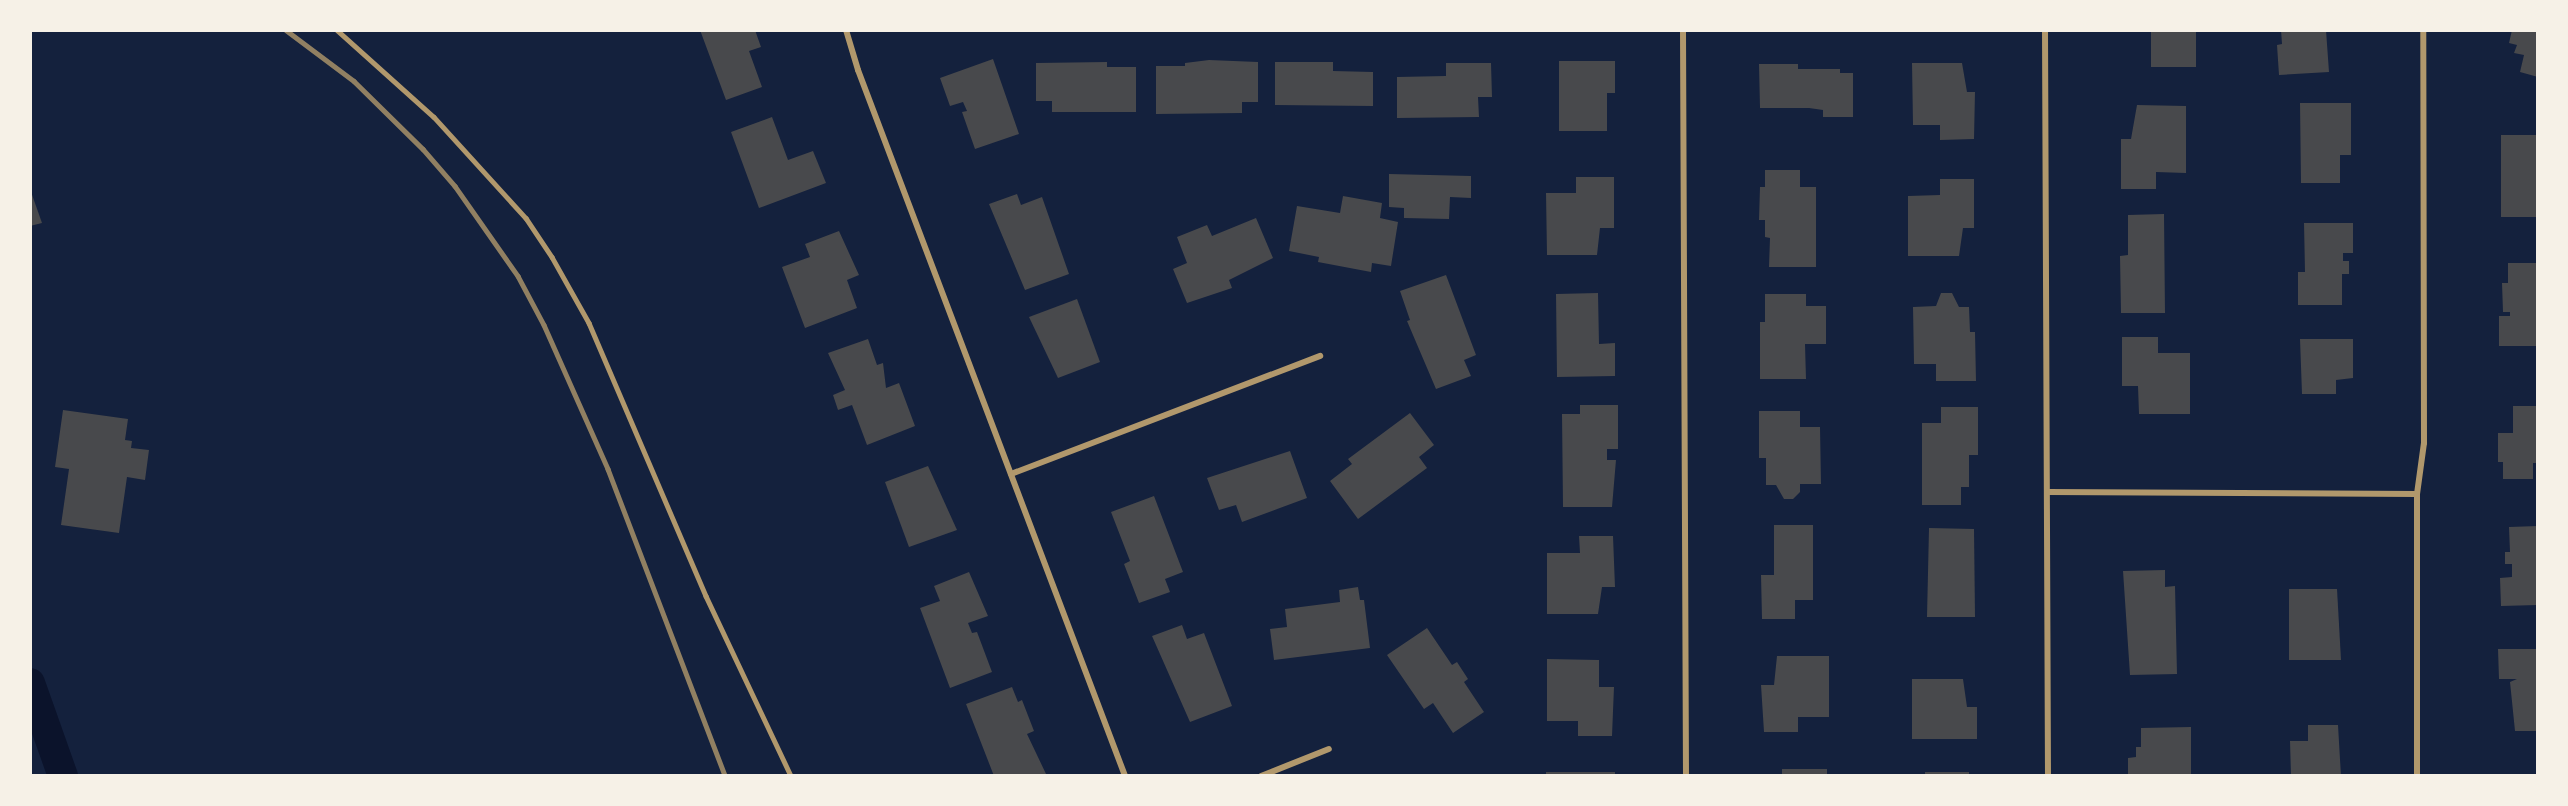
<!DOCTYPE html>
<style>
body{margin:0}
#map{position:relative;width:2568px;height:806px;overflow:hidden;background:#14213d;font-family:Cabin,sans-serif}
div>[style]{position:absolute}
.canal>*{height:30px;margin:-15px;padding:0 15px;transform-origin:15px;border-radius:15px;background:#0b132b}
.building>*{inset:0;background:#48494c}
.service>*{height:4.5px;margin:-2.25px;padding:0 2.25px;transform-origin:2.25px;border-radius:2.25px;background:#b1986c}
.minor>*{height:6px;margin:-3px;padding:0 3px;transform-origin:3px;border-radius:3px;background:#b1986c}
.rail>*{height:4.5px;margin:-2.25px;padding:0 2.25px;transform-origin:2.25px;border-radius:2.25px;background:#918062}
span{translate:-50% -50%;white-space:nowrap;text-align:center;line-height:1.15;-webkit-text-stroke:4.5px #f6f1e7;paint-order:stroke}
.frame{position:absolute;inset:0;border:32px solid #f6f1e7;pointer-events:none}
</style>
<div id="map">
<div class="canal">
<div style="left:30px;top:683px;width:99px;rotate:70.5deg"></div>
</div>
<div class="building">
<div style="clip-path:polygon(700px 30px,755px 30px,761px 47px,749px 51px,762px 87px,726px 100px)"></div>
<div style="clip-path:polygon(2151px 30px,2196px 30px,2196px 67px,2151px 67px)"></div>
<div style="clip-path:polygon(2281px 30px,2326px 30px,2329px 72px,2279px 75px,2277px 45px,2282px 44px)"></div>
<div style="clip-path:polygon(2512px 30px,2538px 30px,2538px 77px,2520px 72px,2524px 55px,2514px 53px,2517px 45px,2509px 43px)"></div>
<div style="clip-path:polygon(993px 59px,1019px 134px,975px 149px,962px 112px,967px 111px,963px 102px,950px 106px,940px 78px)"></div>
<div style="clip-path:polygon(1209px 60px,1258px 62px,1258px 102px,1242px 102px,1242px 113px,1156px 114px,1156px 66px,1185px 66px,1185px 63px)"></div>
<div style="clip-path:polygon(1559px 61px,1615px 61px,1615px 93px,1607px 93px,1607px 131px,1559px 131px)"></div>
<div style="clip-path:polygon(1107px 62px,1107px 67px,1136px 67px,1136px 112px,1052px 112px,1052px 101px,1036px 101px,1036px 63px)"></div>
<div style="clip-path:polygon(1275px 62px,1333px 62px,1333px 71px,1373px 72px,1373px 106px,1275px 105px)"></div>
<div style="clip-path:polygon(1446px 63px,1491px 63px,1492px 97px,1478px 97px,1479px 117px,1397px 118px,1397px 77px,1446px 76px)"></div>
<div style="clip-path:polygon(1912px 63px,1962px 63px,1967px 92px,1975px 92px,1974px 139px,1940px 140px,1940px 125px,1913px 125px)"></div>
<div style="clip-path:polygon(1759px 64px,1798px 64px,1798px 69px,1840px 69px,1840px 73px,1853px 73px,1853px 117px,1823px 117px,1823px 110px,1809px 108px,1760px 108px)"></div>
<div style="clip-path:polygon(2300px 103px,2351px 103px,2351px 155px,2340px 155px,2340px 183px,2301px 183px)"></div>
<div style="clip-path:polygon(2137px 105px,2186px 106px,2186px 173px,2156px 172px,2156px 189px,2121px 189px,2121px 139px,2131px 139px)"></div>
<div style="clip-path:polygon(772px 117px,788px 160px,813px 151px,826px 183px,759px 208px,731px 132px)"></div>
<div style="clip-path:polygon(2501px 135px,2538px 135px,2538px 217px,2501px 217px)"></div>
<div style="clip-path:polygon(1765px 170px,1800px 170px,1800px 187px,1816px 187px,1816px 267px,1769px 267px,1770px 238px,1765px 237px,1765px 220px,1759px 220px,1760px 187px,1765px 187px)"></div>
<div style="clip-path:polygon(1389px 174px,1471px 176px,1471px 198px,1450px 197px,1449px 219px,1404px 218px,1404px 208px,1389px 207px)"></div>
<div style="clip-path:polygon(1576px 177px,1614px 177px,1614px 228px,1600px 228px,1597px 255px,1547px 255px,1546px 193px,1576px 193px)"></div>
<div style="clip-path:polygon(1940px 179px,1974px 179px,1974px 228px,1963px 228px,1959px 256px,1908px 256px,1908px 196px,1940px 195px)"></div>
<div style="clip-path:polygon(30px 189px,42px 223px,30px 226px)"></div>
<div style="clip-path:polygon(1017px 194px,1021px 205px,1042px 197px,1069px 274px,1025px 290px,989px 204px)"></div>
<div style="clip-path:polygon(1343px 196px,1382px 203px,1380px 218px,1398px 222px,1391px 266px,1372px 263px,1371px 272px,1318px 262px,1319px 257px,1289px 251px,1297px 206px,1340px 213px)"></div>
<div style="clip-path:polygon(2164px 214px,2165px 313px,2121px 313px,2120px 256px,2128px 255px,2128px 215px)"></div>
<div style="clip-path:polygon(1256px 218px,1273px 258px,1229px 280px,1232px 288px,1187px 303px,1173px 269px,1187px 263px,1177px 237px,1207px 225px,1212px 236px)"></div>
<div style="clip-path:polygon(2304px 223px,2353px 223px,2353px 253px,2343px 253px,2343px 261px,2349px 261px,2349px 274px,2342px 274px,2342px 305px,2298px 305px,2298px 272px,2305px 272px)"></div>
<div style="clip-path:polygon(839px 231px,859px 275px,847px 280px,857px 308px,805px 328px,782px 267px,810px 257px,805px 244px)"></div>
<div style="clip-path:polygon(2508px 263px,2538px 263px,2538px 346px,2499px 346px,2499px 316px,2510px 316px,2510px 312px,2503px 312px,2502px 283px,2508px 283px)"></div>
<div style="clip-path:polygon(1446px 275px,1476px 355px,1464px 360px,1471px 376px,1436px 389px,1407px 321px,1410px 320px,1400px 291px)"></div>
<div style="clip-path:polygon(1598px 293px,1599px 344px,1615px 343px,1615px 376px,1557px 377px,1556px 294px)"></div>
<div style="clip-path:polygon(1941px 293px,1952px 293px,1959px 307px,1969px 307px,1970px 332px,1975px 332px,1976px 381px,1936px 381px,1936px 364px,1914px 364px,1913px 307px,1936px 306px)"></div>
<div style="clip-path:polygon(1765px 294px,1806px 294px,1806px 306px,1826px 306px,1826px 344px,1805px 344px,1806px 379px,1760px 379px,1760px 322px,1765px 322px)"></div>
<div style="clip-path:polygon(1077px 299px,1100px 362px,1058px 378px,1029px 317px)"></div>
<div style="clip-path:polygon(2122px 337px,2158px 337px,2158px 353px,2190px 353px,2190px 414px,2139px 414px,2138px 386px,2122px 386px)"></div>
<div style="clip-path:polygon(868px 339px,877px 365px,883px 363px,886px 388px,899px 383px,915px 426px,867px 445px,852px 405px,838px 410px,833px 395px,845px 390px,828px 353px)"></div>
<div style="clip-path:polygon(2300px 339px,2353px 339px,2353px 378px,2336px 380px,2336px 394px,2302px 394px)"></div>
<div style="clip-path:polygon(1580px 405px,1618px 405px,1618px 449px,1607px 449px,1607px 460px,1616px 460px,1612px 507px,1563px 507px,1562px 414px,1580px 414px)"></div>
<div style="clip-path:polygon(2513px 406px,2538px 406px,2538px 463px,2533px 463px,2533px 479px,2503px 479px,2503px 462px,2498px 462px,2498px 433px,2513px 433px)"></div>
<div style="clip-path:polygon(1941px 407px,1978px 407px,1978px 455px,1969px 455px,1969px 487px,1961px 487px,1961px 505px,1922px 505px,1922px 423px,1941px 423px)"></div>
<div style="clip-path:polygon(63px 410px,128px 419px,125px 440px,132px 441px,131px 448px,149px 450px,145px 480px,127px 477px,119px 533px,61px 525px,69px 469px,55px 467px)"></div>
<div style="clip-path:polygon(1759px 411px,1800px 411px,1800px 427px,1820px 427px,1821px 484px,1800px 484px,1800px 492px,1793px 499px,1784px 499px,1776px 485px,1766px 485px,1766px 458px,1759px 458px)"></div>
<div style="clip-path:polygon(1410px 413px,1434px 445px,1419px 457px,1427px 468px,1358px 519px,1330px 481px,1352px 464px,1348px 459px)"></div>
<div style="clip-path:polygon(1290px 451px,1307px 498px,1242px 522px,1236px 505px,1219px 510px,1207px 478px)"></div>
<div style="clip-path:polygon(928px 466px,957px 530px,909px 547px,885px 482px)"></div>
<div style="clip-path:polygon(1154px 496px,1183px 572px,1165px 579px,1170px 592px,1139px 603px,1124px 564px,1130px 561px,1111px 512px)"></div>
<div style="clip-path:polygon(1774px 525px,1813px 525px,1813px 600px,1795px 600px,1795px 619px,1762px 619px,1761px 575px,1774px 575px)"></div>
<div style="clip-path:polygon(2538px 526px,2538px 605px,2501px 606px,2500px 578px,2512px 577px,2512px 564px,2505px 564px,2505px 552px,2510px 552px,2509px 527px)"></div>
<div style="clip-path:polygon(1929px 528px,1974px 529px,1975px 617px,1927px 617px)"></div>
<div style="clip-path:polygon(1579px 536px,1613px 536px,1615px 587px,1602px 587px,1598px 614px,1547px 614px,1547px 553px,1580px 553px)"></div>
<div style="clip-path:polygon(2165px 570px,2165px 587px,2175px 586px,2177px 674px,2130px 675px,2123px 571px)"></div>
<div style="clip-path:polygon(969px 572px,988px 616px,968px 623px,972px 633px,977px 632px,992px 672px,950px 688px,920px 608px,940px 601px,934px 586px)"></div>
<div style="clip-path:polygon(1358px 587px,1360px 600px,1364px 600px,1370px 648px,1274px 660px,1270px 629px,1287px 627px,1285px 609px,1340px 602px,1339px 590px)"></div>
<div style="clip-path:polygon(2289px 589px,2337px 589px,2341px 660px,2289px 660px)"></div>
<div style="clip-path:polygon(1182px 625px,1187px 639px,1204px 633px,1232px 706px,1190px 722px,1152px 636px)"></div>
<div style="clip-path:polygon(1427px 628px,1452px 665px,1457px 662px,1468px 679px,1464px 682px,1484px 712px,1453px 733px,1433px 703px,1424px 709px,1387px 655px)"></div>
<div style="clip-path:polygon(2498px 649px,2538px 649px,2538px 731px,2515px 731px,2510px 682px,2517px 679px,2499px 679px)"></div>
<div style="clip-path:polygon(1777px 656px,1829px 656px,1829px 717px,1798px 717px,1798px 732px,1764px 732px,1761px 685px,1774px 685px)"></div>
<div style="clip-path:polygon(1547px 659px,1599px 660px,1599px 687px,1614px 687px,1612px 736px,1578px 736px,1578px 721px,1547px 721px)"></div>
<div style="clip-path:polygon(1912px 679px,1963px 679px,1967px 707px,1977px 707px,1977px 739px,1912px 739px)"></div>
<div style="clip-path:polygon(1012px 687px,1018px 702px,1022px 700px,1034px 731px,1027px 734px,1047px 776px,994px 776px,966px 704px)"></div>
<div style="clip-path:polygon(2308px 725px,2338px 725px,2341px 776px,2291px 776px,2290px 741px,2308px 741px)"></div>
<div style="clip-path:polygon(2191px 727px,2191px 776px,2128px 776px,2128px 758px,2136px 757px,2136px 747px,2141px 747px,2141px 728px)"></div>
<div style="clip-path:polygon(1782px 769px,1827px 769px,1827px 776px,1782px 776px)"></div>
<div style="clip-path:polygon(1546px 772px,1615px 772px,1615px 776px,1546px 776px)"></div>
<div style="clip-path:polygon(1925px 772px,1969px 772px,1969px 776px,1925px 776px)"></div>
</div>
<div class="service">
<div style="left:337px;top:30px;width:130px;rotate:41.9deg"></div>
<div style="left:434px;top:117px;width:137px;rotate:47.7deg"></div>
<div style="left:526px;top:218px;width:47px;rotate:56.3deg"></div>
<div style="left:552px;top:257px;width:76px;rotate:60.7deg"></div>
<div style="left:589px;top:323px;width:297px;rotate:66.8deg"></div>
<div style="left:706px;top:596px;width:199px;rotate:64.7deg"></div>
</div>
<div class="minor">
<div style="left:846px;top:30px;width:42px;rotate:73.3deg"></div>
<div style="left:858px;top:70px;width:755px;rotate:69.28deg"></div>
<div style="left:1683px;top:30px;width:746px;rotate:89.77deg"></div>
<div style="left:2045px;top:30px;width:746px;rotate:89.77deg"></div>
<div style="left:1011px;top:474px;width:331px;rotate:-20.9deg"></div>
<div style="left:2048px;top:492px;width:369px;rotate:0.3deg"></div>
<div style="left:1261px;top:776px;width:73px;rotate:-21.7deg"></div>
<div style="left:2417px;top:776px;width:282px;rotate:-90deg"></div>
<div style="left:2417px;top:494px;width:51px;rotate:-82.2deg"></div>
<div style="left:2424px;top:443px;width:413px;rotate:-90.1deg"></div>
</div>
<div class="rail">
<div style="left:286px;top:30px;width:85px;rotate:36.9deg"></div>
<div style="left:354px;top:81px;width:97px;rotate:44.6deg"></div>
<div style="left:423px;top:149px;width:49px;rotate:49.1deg"></div>
<div style="left:455px;top:186px;width:110px;rotate:55deg"></div>
<div style="left:518px;top:276px;width:55px;rotate:62deg"></div>
<div style="left:544px;top:325px;width:158px;rotate:66deg"></div>
<div style="left:608px;top:469px;width:329px;rotate:69.1deg"></div>
</div>
<div class="frame"></div>
</div>
